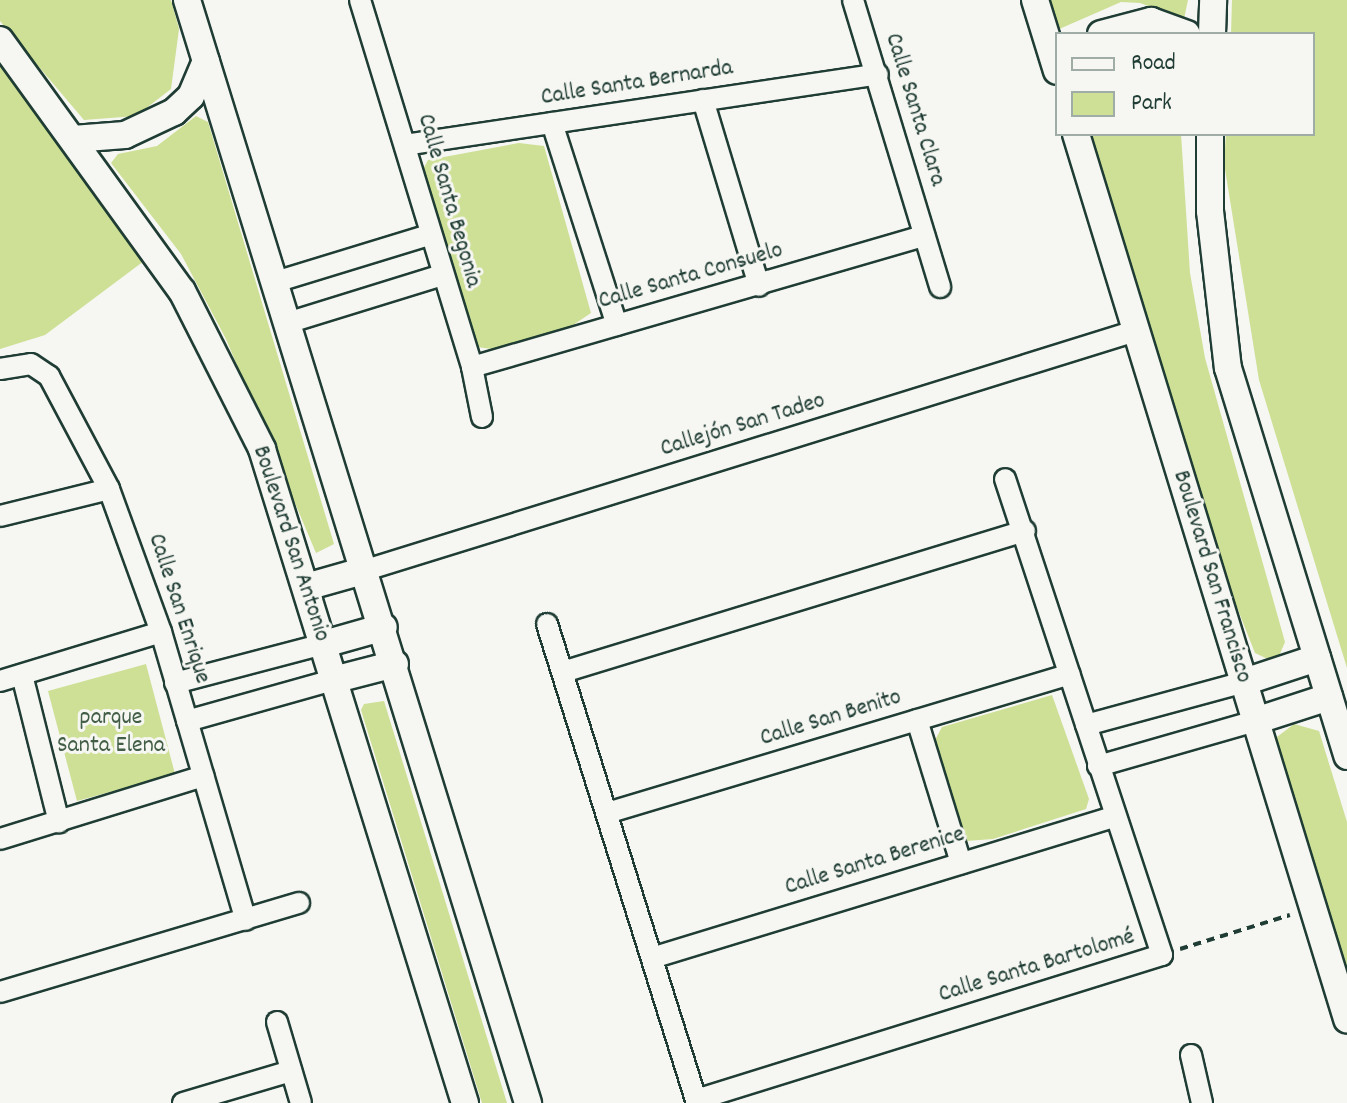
<!DOCTYPE html>
<meta charset="utf-8">
<style>
body{margin:0}
#map{position:relative;width:1347px;height:1103px;overflow:hidden;background:#f6f6f2;font-family:Dekko,sans-serif}
div>[style]{position:absolute}
.green>*{inset:0;background:#cde095}
.path>*{height:4px;margin-top:-2px;transform-origin:0;background:repeating-linear-gradient(90deg,#1f3d34 0 8px,transparent 0 14px)}
.roads{filter:drop-shadow(2px 0 #1f3d34) drop-shadow(-2px 0 #1f3d34) drop-shadow(0 2px #1f3d34) drop-shadow(0 -2px #1f3d34)}
.minor>*{height:20px;margin:-10px;padding:0 10px;transform-origin:10px;border-radius:10px;background:#f6f6f2}
.tertiary>*{height:26px;margin:-13px;padding:0 13px;transform-origin:13px;border-radius:13px;background:#f6f6f2}
span{translate:-50% -50%;white-space:nowrap;text-align:center;line-height:1.15;-webkit-text-stroke:6px #f6f6f2;paint-order:stroke}
.street-label{font-size:24px;color:#1f3d34}
.park-label{font-size:24px;color:#425e47}
.legend{position:absolute;left:1055px;top:32px;width:260px;height:104px;box-sizing:border-box;background:#f6f6f2;border:2px solid #a0aca6;margin:0;padding:10px 14px;list-style:none;font-size:24px;color:#1f3d34}
.legend li{display:flex;align-items:center;gap:16px;height:40px}
.legend b{width:40px;border:2px solid #a0aca6}
</style>
<div id="map">
<div class="green">
<div style="clip-path:polygon(0 0,171px 0,179px 29px,171px 89px,136px 116px,84px 120px,0 21px)"></div>
<div style="clip-path:polygon(1048px 0,1188px 0,1184px 19px,1140px 3px,1121px 2px,1057px 30px)"></div>
<div style="clip-path:polygon(1232px 0,1347px 0,1347px 668px,1259px 380px,1224px 163px,1226px 134px,1313px 134px,1313px 34px,1231px 34px)"></div>
<div style="clip-path:polygon(0 59px,144px 261px,45px 335px,0 349px)"></div>
<div style="clip-path:polygon(196px 116px,208px 122px,334px 544px,316px 553px,226px 339px,181px 254px,111px 163px,118px 154px,157px 146px)"></div>
<div style="clip-path:polygon(1089px 134px,1181px 134px,1190px 273px,1205px 358px,1285px 642px,1276px 663px,1255px 653px,1229px 587px,1170px 411px)"></div>
<div style="clip-path:polygon(519px 143px,544px 146px,591px 313px,561px 333px,492px 349px,477px 347px,421px 173px,428px 160px)"></div>
<div style="clip-path:polygon(146px 664px,175px 774px,77px 801px,48px 691px)"></div>
<div style="clip-path:polygon(1052px 695px,1089px 799px,1086px 809px,993px 839px,966px 841px,933px 744px,942px 727px)"></div>
<div style="clip-path:polygon(384px 701px,507px 1103px,482px 1103px,361px 710px,364px 704px)"></div>
<div style="clip-path:polygon(1294px 724px,1319px 731px,1347px 822px,1347px 978px,1273px 740px)"></div>
</div>
<div class="path">
<div style="left:1180px;top:949px;width:115px;rotate:-17.2deg"></div>
</div>
<div class="roads">
<div class="minor">
<div style="left:360px;top:0;width:384px;rotate:73deg"></div>
<div style="left:472px;top:367px;width:51px;rotate:78.7deg"></div>
<div style="left:853px;top:0;width:300px;rotate:73.1deg"></div>
<div style="left:703px;top:100px;width:194px;rotate:73.2deg"></div>
<div style="left:552px;top:123px;width:212px;rotate:72.2deg"></div>
<div style="left:405px;top:145px;width:478px;rotate:-8.5deg"></div>
<div style="left:272px;top:283px;width:164px;rotate:-17deg"></div>
<div style="left:287px;top:323px;width:162px;rotate:-17.2deg"></div>
<div style="left:472px;top:367px;width:471px;rotate:-16.2deg"></div>
<div style="left:0;top:369px;width:31px;rotate:-9deg"></div>
<div style="left:31px;top:364px;width:22px;rotate:34deg"></div>
<div style="left:49px;top:376px;width:128px;rotate:62deg"></div>
<div style="left:109px;top:489px;width:152px;rotate:70deg"></div>
<div style="left:161px;top:632px;width:300px;rotate:73.6deg"></div>
<div style="left:0;top:516px;width:112px;rotate:-13.9deg"></div>
<div style="left:366px;top:570px;width:805px;rotate:-17.26deg"></div>
<div style="left:547px;top:624px;width:502px;rotate:72.61deg"></div>
<div style="left:563px;top:672px;width:483px;rotate:-17deg"></div>
<div style="left:22px;top:675px;width:152px;rotate:75.9deg"></div>
<div style="left:0;top:681px;width:168px;rotate:-16.9deg"></div>
<div style="left:175px;top:683px;width:154px;rotate:-14.7deg"></div>
<div style="left:917px;top:720px;width:150px;rotate:72.9deg"></div>
<div style="left:187px;top:721px;width:152px;rotate:-15.7deg"></div>
<div style="left:1086px;top:725px;width:164px;rotate:-15.2deg"></div>
<div style="left:1098px;top:766px;width:163px;rotate:-16deg"></div>
<div style="left:607px;top:813px;width:483px;rotate:-16.7deg"></div>
<div style="left:0;top:839px;width:213px;rotate:-17.2deg"></div>
<div style="left:652px;top:958px;width:483px;rotate:-17deg"></div>
<div style="left:0;top:992px;width:312px;rotate:-16.6deg"></div>
<div style="left:277px;top:1022px;width:84px;rotate:73.5deg"></div>
<div style="left:1191px;top:1055px;width:49px;rotate:77.1deg"></div>
<div style="left:696px;top:1100px;width:488px;rotate:-17.3deg"></div>
<div style="left:1162px;top:955px;width:501px;rotate:-108.25deg"></div>
<div style="left:183px;top:1103px;width:113px;rotate:-16.5deg"></div>
</div>
<div class="tertiary">
<div style="left:187px;top:0;width:1155px;rotate:72.82deg"></div>
<div style="left:1035px;top:0;width:74px;rotate:72.8deg"></div>
<div style="left:1101px;top:34px;width:52px;rotate:-14.6deg"></div>
<div style="left:1151px;top:21px;width:38px;rotate:20deg"></div>
<div style="left:1212px;top:34px;width:34px;rotate:-88deg"></div>
<div style="left:0;top:40px;width:310px;rotate:54.1deg"></div>
<div style="left:182px;top:291px;width:177px;rotate:63.1deg"></div>
<div style="left:262px;top:449px;width:685px;rotate:72.76deg"></div>
<div style="left:1076px;top:134px;width:926px;rotate:72.97deg"></div>
<div style="left:1210px;top:134px;width:77px;rotate:90deg"></div>
<div style="left:1210px;top:211px;width:158px;rotate:83.5deg"></div>
<div style="left:1228px;top:368px;width:406px;rotate:72.9deg"></div>
<div style="left:73px;top:139px;width:52px;rotate:-4.4deg"></div>
<div style="left:125px;top:135px;width:54px;rotate:-25.1deg"></div>
<div style="left:174px;top:112px;width:23px;rotate:-43deg"></div>
<div style="left:191px;top:96px;width:38px;rotate:-67deg"></div>
<div style="left:306px;top:587px;width:62px;rotate:-15.8deg"></div>
<div style="left:324px;top:644px;width:62px;rotate:-15.8deg"></div>
<div style="left:333px;top:680px;width:64px;rotate:-14.5deg"></div>
<div style="left:1244px;top:682px;width:77px;rotate:-18.2deg"></div>
<div style="left:1255px;top:721px;width:78px;rotate:-18deg"></div>
</div>
</div>
<div class="street-label">
<span style="left:637px;top:84px;rotate:-9deg">Calle Santa Bernarda</span>
<span style="left:914px;top:110px;rotate:73deg">Calle Santa Clara</span>
<span style="left:448px;top:201px;rotate:74deg">Calle Santa Begonia</span>
<span style="left:691px;top:277px;rotate:-16deg">Calle Santa Consuelo</span>
<span style="left:743px;top:426px;rotate:-17deg">Callejón San Tadeo</span>
<span style="left:290px;top:544px;rotate:72deg">Boulevard San Antonio</span>
<span style="left:1211px;top:577px;rotate:73deg">Boulevard San Francisco</span>
<span style="left:178px;top:609px;rotate:72deg">Calle San Enrique</span>
<span style="left:831px;top:719px;rotate:-17deg">Calle San Benito</span>
<span style="left:875px;top:862px;rotate:-17deg">Calle Santa Berenice</span>
<span style="left:1037px;top:967px;rotate:-17deg">Calle Santa Bartolomé</span>
</div>
<div class="park-label">
<span style="left:111px;top:733px">parque<br>Santa Elena</span>
</div>
<ul class="legend">
<li><b style="height:10px;background:#f6f6f2"></b>Road</li>
<li><b style="height:22px;background:#cde095"></b>Park</li>
</ul>
</div>
